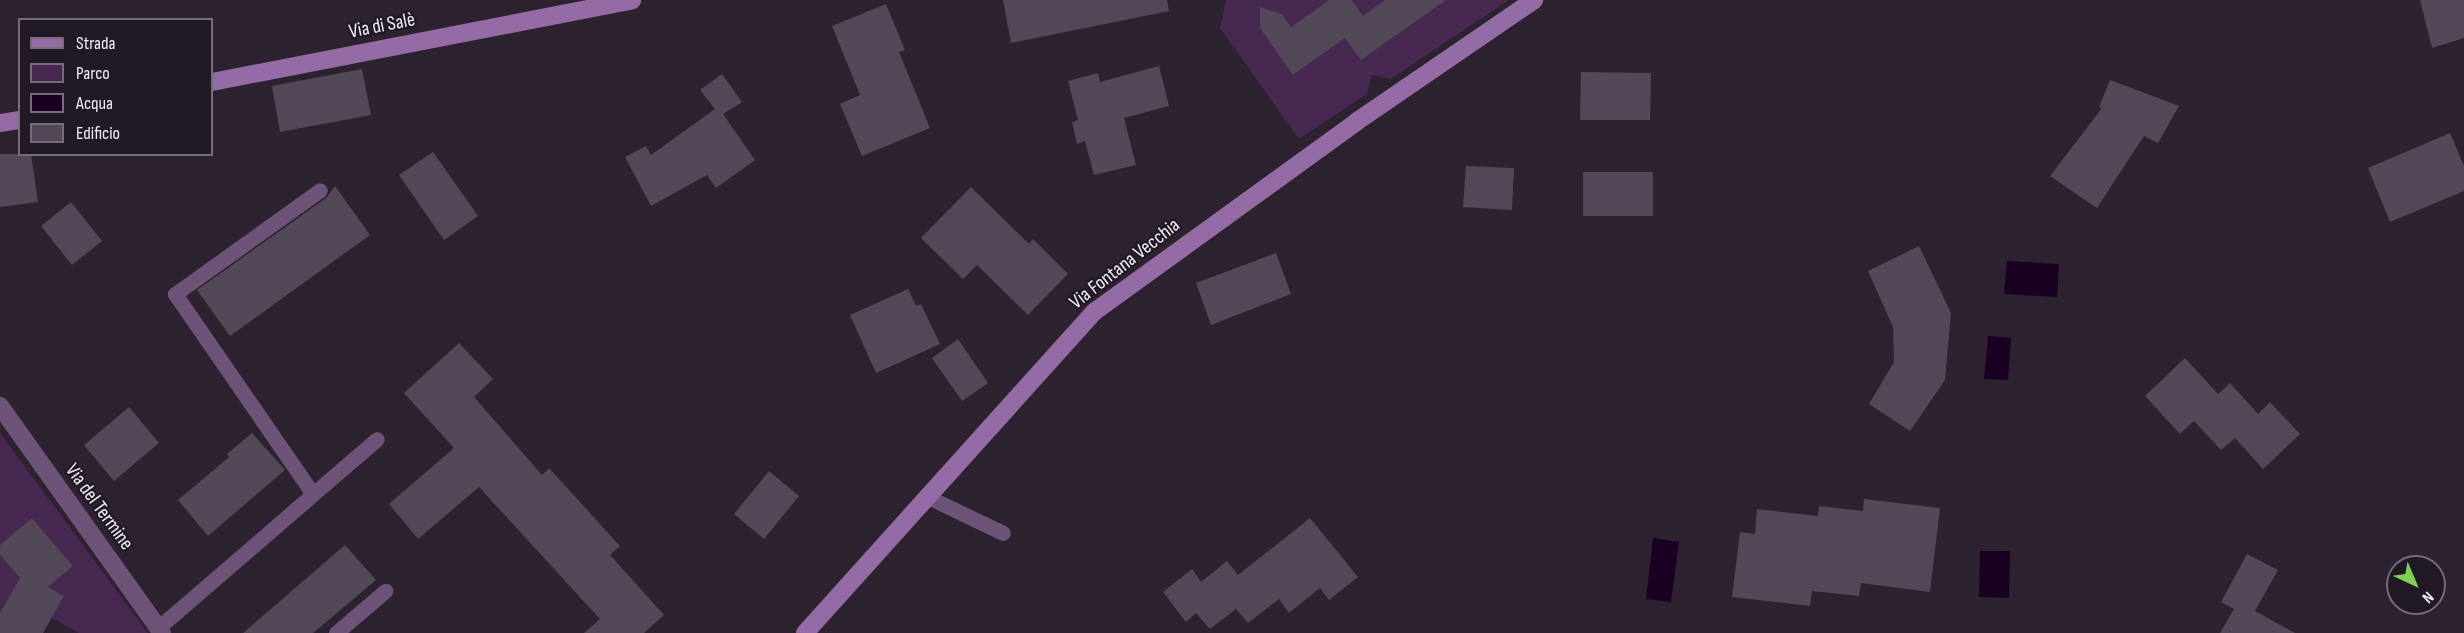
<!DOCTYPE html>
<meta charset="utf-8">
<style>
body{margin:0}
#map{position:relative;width:2464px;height:633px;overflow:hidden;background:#2c2230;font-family:"Sofia Sans Condensed",sans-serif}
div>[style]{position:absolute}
.green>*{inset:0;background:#462851}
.water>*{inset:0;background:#190023}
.building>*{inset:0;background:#534857}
.lane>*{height:15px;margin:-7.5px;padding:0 7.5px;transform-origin:7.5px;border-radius:7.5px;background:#6d5377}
.street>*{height:18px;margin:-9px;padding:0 9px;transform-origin:9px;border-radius:9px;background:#6d5377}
.secondary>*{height:18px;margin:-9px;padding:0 9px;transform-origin:9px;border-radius:9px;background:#956ba5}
span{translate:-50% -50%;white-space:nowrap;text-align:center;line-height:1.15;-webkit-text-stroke:4.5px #221926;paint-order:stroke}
.street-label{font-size:20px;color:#f2ecf5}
.legend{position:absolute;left:18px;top:18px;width:195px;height:138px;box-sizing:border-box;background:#221926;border:2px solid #756d79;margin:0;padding:8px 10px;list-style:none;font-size:18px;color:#f2ecf5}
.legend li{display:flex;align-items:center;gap:12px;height:30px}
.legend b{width:30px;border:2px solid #756d79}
.north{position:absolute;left:2386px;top:555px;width:60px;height:60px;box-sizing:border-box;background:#221926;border:2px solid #756d79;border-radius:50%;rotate:136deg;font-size:16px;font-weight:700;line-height:24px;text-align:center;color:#f2ecf5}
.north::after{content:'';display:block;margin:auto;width:21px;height:27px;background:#7fd052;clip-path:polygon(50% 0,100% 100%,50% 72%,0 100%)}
</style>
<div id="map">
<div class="green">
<div style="clip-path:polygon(evenodd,1226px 0,1329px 0,1323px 5px,1361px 60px,1442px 3px,1440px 0,1509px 0,1391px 79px,1372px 75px,1367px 94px,1299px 139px,1220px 28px,1226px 0,1321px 5px,1345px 38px,1293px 75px,1260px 14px,1267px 9px,1282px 14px,1301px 41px,1318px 28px,1308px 15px,1321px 5px)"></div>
<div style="clip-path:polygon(1352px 0,1385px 0,1371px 28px)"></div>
<div style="clip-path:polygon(0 433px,125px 602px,148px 633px,79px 633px,52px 618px,48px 587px,73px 566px,32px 518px,0 545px)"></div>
<div style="clip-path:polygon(0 555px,20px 578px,0 615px)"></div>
</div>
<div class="water">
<div style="clip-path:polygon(2007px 261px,2059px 264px,2057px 297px,2004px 294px)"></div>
<div style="clip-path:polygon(1988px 336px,2011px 338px,2008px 380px,1984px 379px)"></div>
<div style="clip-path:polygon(1653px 538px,1679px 542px,1671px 602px,1646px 599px)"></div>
<div style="clip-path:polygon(1980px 551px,2010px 551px,2009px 598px,1979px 597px)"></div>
</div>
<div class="building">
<div style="clip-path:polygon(1003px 0,1167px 0,1169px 11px,1011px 43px)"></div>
<div style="clip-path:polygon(1329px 0,1352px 0,1363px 16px,1385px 0,1446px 0,1361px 60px,1345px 38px,1293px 75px,1260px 28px,1260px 7px,1282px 14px,1291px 27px)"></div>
<div style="clip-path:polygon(2420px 0,2464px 0,2464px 38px,2432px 48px)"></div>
<div style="clip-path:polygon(886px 4px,905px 50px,899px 52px,930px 128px,862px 156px,840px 104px,860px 95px,832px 26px)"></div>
<div style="clip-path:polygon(1159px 66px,1169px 106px,1124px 118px,1136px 165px,1094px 175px,1085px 141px,1077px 144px,1072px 122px,1078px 120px,1068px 81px,1098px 73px,1100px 82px)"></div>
<div style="clip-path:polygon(362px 69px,371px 115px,280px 132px,272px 86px)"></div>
<div style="clip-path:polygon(1581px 72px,1651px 73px,1650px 120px,1580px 120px)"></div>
<div style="clip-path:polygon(722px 74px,742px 102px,723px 114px,755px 160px,716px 188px,707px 175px,651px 206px,625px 157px,646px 146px,651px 155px,715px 109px,700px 90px)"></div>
<div style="clip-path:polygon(2110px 80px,2179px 106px,2158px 143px,2144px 136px,2097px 208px,2050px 176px,2102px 108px,2099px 107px)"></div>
<div style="clip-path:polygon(2450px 133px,2464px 166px,2464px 191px,2390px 222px,2368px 168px)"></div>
<div style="clip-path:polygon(433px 152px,478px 216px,444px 240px,399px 175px)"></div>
<div style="clip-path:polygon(0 154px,31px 154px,38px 202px,0 207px)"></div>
<div style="clip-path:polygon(1466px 166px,1514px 168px,1512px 210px,1463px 207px)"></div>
<div style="clip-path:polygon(1583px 172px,1653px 172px,1653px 216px,1583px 216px)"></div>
<div style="clip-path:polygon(335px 186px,370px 235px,230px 336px,197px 290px,326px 198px)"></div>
<div style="clip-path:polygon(971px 187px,1029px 244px,1033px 239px,1068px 274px,1028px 315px,977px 265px,963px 279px,921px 238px)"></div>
<div style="clip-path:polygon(71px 202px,102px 241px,72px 265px,41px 226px)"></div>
<div style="clip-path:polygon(1919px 246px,1951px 313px,1945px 380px,1910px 431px,1869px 404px,1894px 362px,1893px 327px,1868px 271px)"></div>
<div style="clip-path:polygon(1276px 253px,1291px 294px,1211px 325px,1196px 283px)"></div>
<div style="clip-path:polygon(908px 289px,916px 306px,921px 304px,940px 344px,876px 373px,850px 315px)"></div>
<div style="clip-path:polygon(958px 339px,988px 383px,962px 401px,932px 358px)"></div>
<div style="clip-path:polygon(459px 343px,493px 379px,474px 397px,542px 475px,549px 468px,620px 546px,610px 555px,664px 615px,644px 633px,584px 633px,600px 619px,479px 487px,418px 539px,389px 504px,454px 448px,404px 393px)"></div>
<div style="clip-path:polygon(2185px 358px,2218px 394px,2230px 383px,2258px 414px,2270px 402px,2300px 434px,2263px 469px,2235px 438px,2221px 450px,2194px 421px,2180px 434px,2145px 396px)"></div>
<div style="clip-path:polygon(129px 407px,159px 443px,114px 481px,84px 445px)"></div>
<div style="clip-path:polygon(252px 433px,285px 470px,208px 536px,178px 500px,229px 457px,227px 454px)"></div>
<div style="clip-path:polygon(769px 471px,799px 496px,764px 539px,734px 514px)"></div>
<div style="clip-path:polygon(1864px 499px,1940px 508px,1930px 592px,1861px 583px,1859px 596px,1812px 591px,1810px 606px,1732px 597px,1740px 532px,1755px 534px,1757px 509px,1818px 516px,1819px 506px,1863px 511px)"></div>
<div style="clip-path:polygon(32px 518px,73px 566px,48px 587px,64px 596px,43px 633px,0 633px,0 613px,20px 578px,0 555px,0 545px)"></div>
<div style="clip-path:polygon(1310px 518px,1358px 577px,1329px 600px,1320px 588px,1289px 613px,1279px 599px,1248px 623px,1236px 609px,1210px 629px,1196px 613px,1186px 622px,1163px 592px,1192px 569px,1201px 582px,1227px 561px,1238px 575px)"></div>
<div style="clip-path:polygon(345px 545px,376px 580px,313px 633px,243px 633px)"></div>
<div style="clip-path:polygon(2247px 554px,2278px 570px,2255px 611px,2295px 633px,2220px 633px,2234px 609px,2221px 602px)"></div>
</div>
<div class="lane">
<div style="left:313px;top:494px;width:84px;rotate:-40.7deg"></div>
<div style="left:928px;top:497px;width:83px;rotate:25.6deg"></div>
<div style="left:158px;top:628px;width:205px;rotate:-40.8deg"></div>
<div style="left:313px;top:494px;width:243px;rotate:-124.6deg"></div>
<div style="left:175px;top:294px;width:178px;rotate:-35.6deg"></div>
<div style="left:336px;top:633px;width:65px;rotate:-40.6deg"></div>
</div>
<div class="street">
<div style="left:0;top:406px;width:279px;rotate:54.5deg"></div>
</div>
<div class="secondary">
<div style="left:212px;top:82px;width:428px;rotate:-11deg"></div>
<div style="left:0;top:123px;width:20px;rotate:-9deg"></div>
<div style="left:805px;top:633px;width:432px;rotate:-48deg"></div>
<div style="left:1094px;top:312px;width:324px;rotate:-35.9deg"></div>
<div style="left:1356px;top:122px;width:216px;rotate:-34.4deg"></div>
</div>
<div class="street-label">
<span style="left:382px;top:26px;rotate:-11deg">Via di Salè</span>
<span style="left:1125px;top:264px;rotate:-38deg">Via Fontana Vecchia</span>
<span style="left:99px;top:507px;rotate:54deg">Via del Termine</span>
</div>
<ul class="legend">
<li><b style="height:8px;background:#956ba5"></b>Strada</li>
<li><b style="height:16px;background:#462851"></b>Parco</li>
<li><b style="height:16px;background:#190023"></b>Acqua</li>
<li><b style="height:16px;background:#534857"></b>Edificio</li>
</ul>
<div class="north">N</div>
</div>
